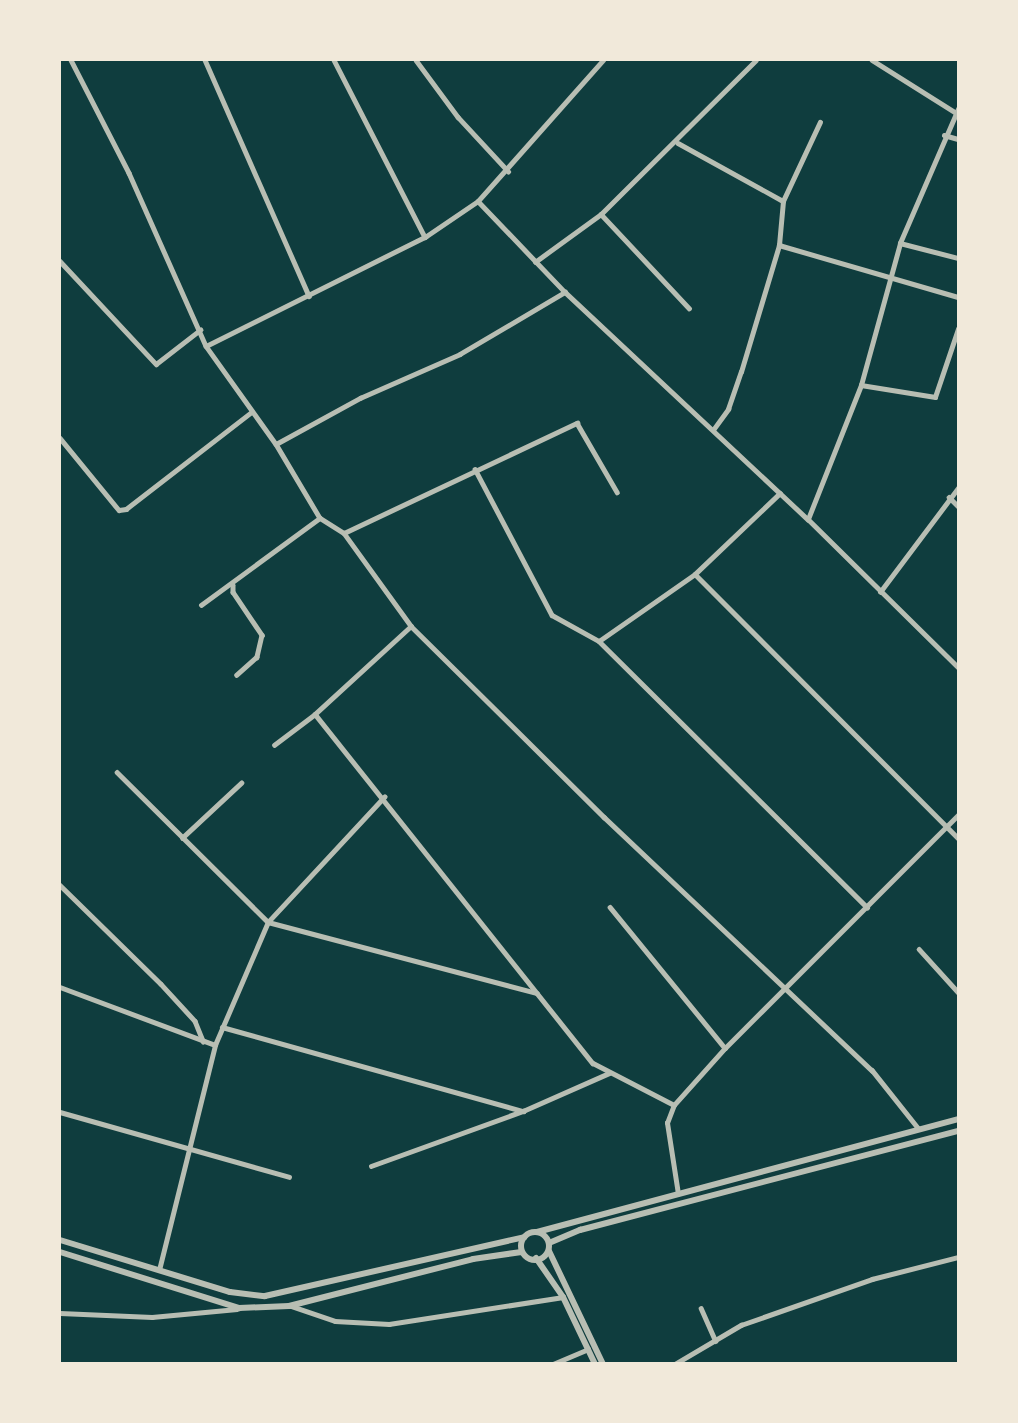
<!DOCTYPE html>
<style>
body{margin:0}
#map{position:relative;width:1018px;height:1423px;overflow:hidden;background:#0f3d3e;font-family:Figtree,sans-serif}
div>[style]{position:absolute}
.minor>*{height:4.5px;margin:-2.25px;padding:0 2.25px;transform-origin:2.25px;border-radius:2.25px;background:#b8beb3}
.tertiary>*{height:6px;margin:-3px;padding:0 3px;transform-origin:3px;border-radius:3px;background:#b8beb3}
.tertiary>.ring{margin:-3px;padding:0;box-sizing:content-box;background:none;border:6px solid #b8beb3;border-radius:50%}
span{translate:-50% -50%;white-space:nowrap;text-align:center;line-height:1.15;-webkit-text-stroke:6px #f1e9da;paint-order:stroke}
.frame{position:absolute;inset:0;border:61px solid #f1e9da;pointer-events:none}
</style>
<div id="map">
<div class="minor">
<div style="left:71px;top:60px;width:127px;rotate:62.8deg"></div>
<div style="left:129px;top:173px;width:189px;rotate:66deg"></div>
<div style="left:206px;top:346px;width:120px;rotate:54.5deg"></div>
<div style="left:276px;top:444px;width:86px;rotate:59.3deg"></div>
<div style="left:320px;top:518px;width:28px;rotate:32deg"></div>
<div style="left:344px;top:533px;width:115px;rotate:54.2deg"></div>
<div style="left:411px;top:626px;width:272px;rotate:44.7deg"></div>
<div style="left:604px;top:817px;width:369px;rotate:43.4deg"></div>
<div style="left:872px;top:1070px;width:75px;rotate:51.5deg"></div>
<div style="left:205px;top:60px;width:258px;rotate:66.2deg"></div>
<div style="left:334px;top:60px;width:199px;rotate:62.8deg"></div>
<div style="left:416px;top:60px;width:71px;rotate:53.6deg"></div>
<div style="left:458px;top:117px;width:74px;rotate:47.2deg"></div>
<div style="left:872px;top:60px;width:99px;rotate:32.2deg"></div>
<div style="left:944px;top:135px;width:15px;rotate:16deg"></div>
<div style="left:678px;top:143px;width:120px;rotate:28.9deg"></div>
<div style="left:478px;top:201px;width:126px;rotate:46.3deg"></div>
<div style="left:565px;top:292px;width:333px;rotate:43.1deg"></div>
<div style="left:808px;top:519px;width:211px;rotate:44.6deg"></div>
<div style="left:601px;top:214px;width:129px;rotate:46.9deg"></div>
<div style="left:900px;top:243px;width:60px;rotate:14.5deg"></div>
<div style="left:779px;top:245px;width:186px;rotate:16.2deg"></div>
<div style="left:60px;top:261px;width:141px;rotate:47deg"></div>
<div style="left:156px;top:364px;width:56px;rotate:-37.7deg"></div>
<div style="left:535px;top:262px;width:82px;rotate:-36deg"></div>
<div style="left:601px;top:214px;width:218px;rotate:-44.8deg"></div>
<div style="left:206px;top:346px;width:245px;rotate:-26.5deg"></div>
<div style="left:425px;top:237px;width:64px;rotate:-34.2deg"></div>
<div style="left:478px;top:201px;width:188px;rotate:-48.4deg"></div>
<div style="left:861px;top:385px;width:75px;rotate:9.2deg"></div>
<div style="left:935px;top:397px;width:72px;rotate:-71.3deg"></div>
<div style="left:713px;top:430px;width:26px;rotate:-54deg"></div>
<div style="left:728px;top:409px;width:39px;rotate:-71deg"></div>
<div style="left:741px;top:372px;width:133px;rotate:-73.3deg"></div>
<div style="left:779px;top:245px;width:44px;rotate:-84.8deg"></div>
<div style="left:783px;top:201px;width:87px;rotate:-64.9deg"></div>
<div style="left:60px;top:438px;width:93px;rotate:50.7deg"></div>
<div style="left:119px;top:510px;width:7px;rotate:-8deg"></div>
<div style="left:126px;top:509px;width:157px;rotate:-37.7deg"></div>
<div style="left:276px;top:444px;width:96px;rotate:-28.7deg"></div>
<div style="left:360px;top:398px;width:109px;rotate:-23.7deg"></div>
<div style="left:460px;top:354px;width:122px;rotate:-30.6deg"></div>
<div style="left:475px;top:469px;width:165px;rotate:62.2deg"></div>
<div style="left:552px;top:615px;width:54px;rotate:29deg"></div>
<div style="left:599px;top:641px;width:378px;rotate:44.8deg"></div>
<div style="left:949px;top:497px;width:13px;rotate:45deg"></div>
<div style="left:808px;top:519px;width:144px;rotate:-68.4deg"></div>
<div style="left:861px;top:385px;width:147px;rotate:-74.6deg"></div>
<div style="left:900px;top:243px;width:146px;rotate:-66.6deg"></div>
<div style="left:344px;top:533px;width:258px;rotate:-25.3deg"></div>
<div style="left:577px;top:423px;width:80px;rotate:59.9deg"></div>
<div style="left:695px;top:574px;width:373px;rotate:45.1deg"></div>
<div style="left:233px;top:585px;width:7px;rotate:90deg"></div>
<div style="left:233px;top:592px;width:52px;rotate:56deg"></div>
<div style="left:262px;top:635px;width:23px;rotate:103deg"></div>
<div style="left:257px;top:657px;width:27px;rotate:138deg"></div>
<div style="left:880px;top:592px;width:130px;rotate:-53.1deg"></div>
<div style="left:201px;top:605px;width:147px;rotate:-36.2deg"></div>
<div style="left:599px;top:641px;width:117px;rotate:-34.9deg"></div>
<div style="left:695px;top:574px;width:117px;rotate:-43.6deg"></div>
<div style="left:315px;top:714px;width:446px;rotate:51.5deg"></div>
<div style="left:593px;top:1063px;width:91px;rotate:27.4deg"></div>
<div style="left:274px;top:745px;width:51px;rotate:-37.1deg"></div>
<div style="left:315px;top:714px;width:130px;rotate:-42.5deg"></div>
<div style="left:117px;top:772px;width:213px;rotate:44.8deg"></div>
<div style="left:268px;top:922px;width:278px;rotate:14.8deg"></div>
<div style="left:182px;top:838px;width:81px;rotate:-43deg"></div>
<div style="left:60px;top:885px;width:141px;rotate:44.4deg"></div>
<div style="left:161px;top:984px;width:50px;rotate:47.4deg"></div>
<div style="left:195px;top:1021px;width:22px;rotate:68deg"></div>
<div style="left:610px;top:907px;width:182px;rotate:50.8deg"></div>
<div style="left:919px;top:949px;width:58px;rotate:47.8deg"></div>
<div style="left:60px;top:987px;width:165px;rotate:20.5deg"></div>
<div style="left:222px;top:1027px;width:313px;rotate:15.6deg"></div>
<div style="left:60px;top:1112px;width:238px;rotate:15.8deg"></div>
<div style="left:371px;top:1166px;width:162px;rotate:-19.9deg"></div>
<div style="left:523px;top:1111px;width:94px;rotate:-23.8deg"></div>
<div style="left:678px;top:1194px;width:72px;rotate:-98.8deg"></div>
<div style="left:667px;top:1123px;width:19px;rotate:-69deg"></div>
<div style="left:674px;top:1105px;width:76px;rotate:-48.2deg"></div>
<div style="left:725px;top:1048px;width:330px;rotate:-45deg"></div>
<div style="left:159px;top:1270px;width:232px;rotate:-76deg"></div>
<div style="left:215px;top:1045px;width:134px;rotate:-66.7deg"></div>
<div style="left:268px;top:922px;width:171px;rotate:-47.1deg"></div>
<div style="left:291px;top:1306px;width:46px;rotate:18.8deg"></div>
<div style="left:335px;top:1321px;width:54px;rotate:3.2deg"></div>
<div style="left:389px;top:1324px;width:176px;rotate:-8.8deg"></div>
<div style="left:701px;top:1308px;width:36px;rotate:66deg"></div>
<div style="left:60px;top:1313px;width:92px;rotate:2.5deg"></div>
<div style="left:152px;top:1317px;width:85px;rotate:-5.4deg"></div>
<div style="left:553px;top:1364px;width:38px;rotate:-23deg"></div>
<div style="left:675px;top:1364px;width:77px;rotate:-30.6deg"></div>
<div style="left:741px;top:1325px;width:139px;rotate:-19.3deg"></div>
<div style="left:872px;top:1279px;width:89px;rotate:-14.3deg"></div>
</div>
<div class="tertiary">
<div class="ring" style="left:521px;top:1232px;width:22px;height:22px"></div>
<div style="left:537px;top:1232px;width:436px;rotate:-15deg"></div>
<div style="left:60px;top:1240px;width:178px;rotate:17deg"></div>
<div style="left:230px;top:1292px;width:35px;rotate:7deg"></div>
<div style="left:265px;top:1296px;width:266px;rotate:-12.8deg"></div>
<div style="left:549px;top:1243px;width:34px;rotate:-23deg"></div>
<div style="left:580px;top:1230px;width:391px;rotate:-14.7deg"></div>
<div style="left:549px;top:1251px;width:125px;rotate:64.5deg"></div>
<div style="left:60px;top:1252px;width:188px;rotate:17.4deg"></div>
<div style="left:239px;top:1308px;width:50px;rotate:-2.3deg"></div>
<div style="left:289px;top:1306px;width:190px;rotate:-14.3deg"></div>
<div style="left:473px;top:1259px;width:49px;rotate:-8.3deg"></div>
<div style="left:536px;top:1258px;width:47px;rotate:55.3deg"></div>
<div style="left:563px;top:1297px;width:74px;rotate:64.5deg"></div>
</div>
<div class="frame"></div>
</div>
